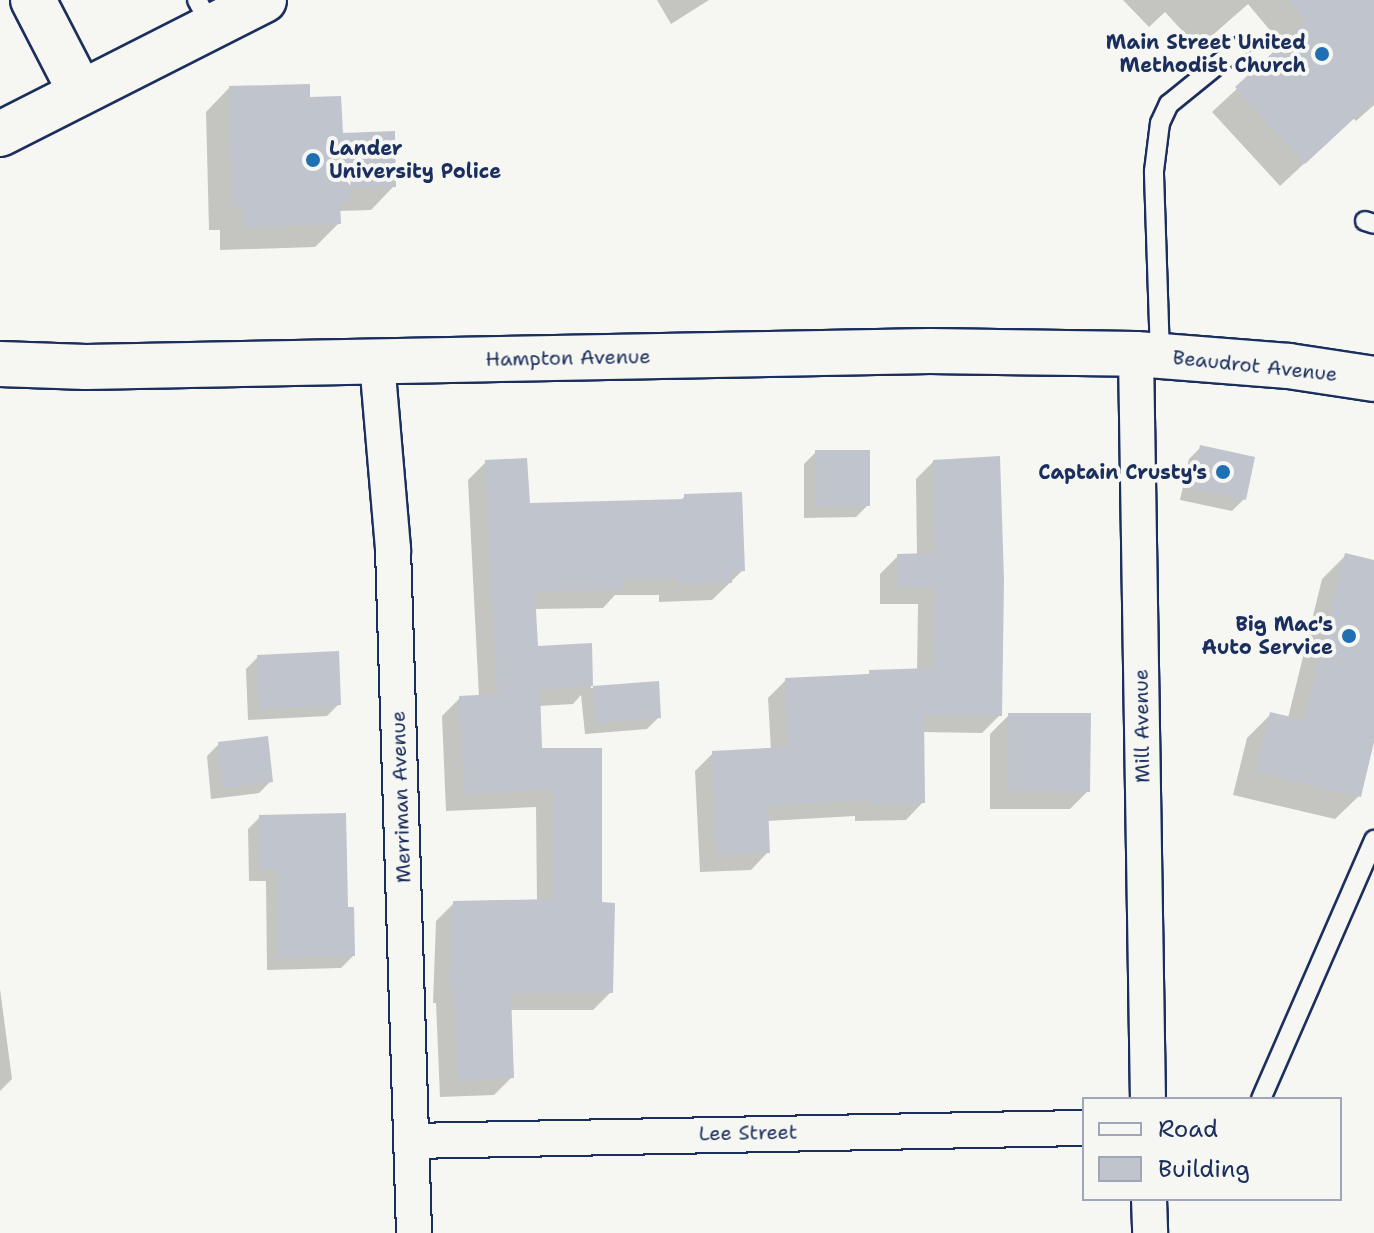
<!DOCTYPE html>
<style>
body{margin:0}
#map{position:relative;width:1374px;height:1233px;overflow:hidden;background:#f6f6f2;font-family:"Shantell Sans",sans-serif}
div>[style]{position:absolute}
.shadow>*{inset:0;background:#0003}
.building>*{inset:0;background:#c0c4cd}
.roads{filter:drop-shadow(2px 0 #1b2f5e) drop-shadow(-2px 0 #1b2f5e) drop-shadow(0 2px #1b2f5e) drop-shadow(0 -2px #1b2f5e)}
.lane>*{height:18px;margin:-9px;padding:0 9px;transform-origin:9px;border-radius:9px;background:#f6f6f2}
.street>*{height:34px;margin:-17px;padding:0 17px;transform-origin:17px;border-radius:17px;background:#f6f6f2}
.secondary>*{height:44px;margin:-22px;padding:0 22px;transform-origin:22px;border-radius:22px;background:#f6f6f2}
.primary>*{height:44px;margin:-22px;padding:0 22px;transform-origin:22px;border-radius:22px;background:#f6f6f2}
.dots>*{width:22px;height:22px;translate:-50% -50%;box-sizing:border-box;border:4px solid #f6f6f2;border-radius:50%}
span{translate:-50% -50%;white-space:nowrap;text-align:center;line-height:1.15;-webkit-text-stroke:8px #f6f6f2;paint-order:stroke}
.poi-label{font-size:20px;color:#1b2f5e;font-weight:700}
.right{translate:-100% -50%;text-align:right}
.left{translate:0 -50%;text-align:left}
.street-label{font-size:20px;color:#1b2f5e}
.legend{position:absolute;left:1082px;top:1097px;width:260px;height:104px;box-sizing:border-box;background:#f6f6f2;border:2px solid #9ea6b7;margin:0;padding:10px 14px;list-style:none;font-size:24px;color:#1b2f5e}
.legend li{display:flex;align-items:center;gap:16px;height:40px}
.legend b{width:40px;border:2px solid #9ea6b7}
</style>
<div id="map">
<div class="shadow">
<div style="clip-path:polygon(657px 0,709px 0,671px 24px)"></div>
<div style="clip-path:polygon(1123px 0,1374px 0,1374px 105px,1356px 121px,1353px 118px,1280px 186px,1212px 112px,1283px 46px,1248px 4px,1198px 48px,1165px 12px,1149px 27px)"></div>
<div style="clip-path:polygon(229px 88px,308px 99px,394px 186px,371px 210px,338px 211px,339px 223px,315px 247px,220px 250px,220px 230px,209px 230px,206px 112px)"></div>
<div style="clip-path:polygon(1201px 447px,1244px 499px,1232px 511px,1180px 500px,1189px 459px)"></div>
<div style="clip-path:polygon(816px 452px,868px 505px,856px 517px,804px 518px,804px 464px)"></div>
<div style="clip-path:polygon(934px 461px,1000px 715px,982px 733px,922px 732px,923px 802px,906px 820px,855px 821px,855px 816px,767px 821px,768px 852px,751px 870px,700px 872px,695px 771px,713px 753px,771px 750px,768px 698px,786px 680px,917px 671px,918px 604px,880px 604px,880px 574px,898px 556px,917px 556px,916px 479px)"></div>
<div style="clip-path:polygon(486px 462px,528px 505px,680px 501px,685px 496px,743px 570px,712px 600px,659px 602px,659px 595px,615px 595px,603px 608px,534px 609px,536px 648px,590px 645px,591px 688px,657px 683px,659px 717px,647px 729px,585px 734px,581px 695px,573px 704px,539px 706px,540px 750px,600px 904px,611px 992px,593px 1010px,509px 1010px,512px 1077px,494px 1095px,440px 1097px,436px 1003px,433px 1003px,436px 921px,454px 903px,537px 902px,536px 807px,446px 811px,442px 716px,460px 698px,479px 697px,468px 480px)"></div>
<div style="clip-path:polygon(1346px 555px,1374px 562px,1374px 734px,1359px 796px,1335px 819px,1233px 795px,1247px 738px,1271px 714px,1288px 718px,1322px 579px)"></div>
<div style="clip-path:polygon(258px 657px,339px 704px,327px 716px,248px 720px,246px 669px)"></div>
<div style="clip-path:polygon(1009px 715px,1088px 791px,1070px 809px,990px 809px,990px 734px)"></div>
<div style="clip-path:polygon(219px 744px,271px 781px,259px 793px,211px 799px,207px 756px)"></div>
<div style="clip-path:polygon(260px 817px,346px 909px,353px 956px,341px 968px,267px 970px,266px 881px,249px 881px,248px 829px)"></div>
<div style="clip-path:polygon(0 989px,12px 1079px,0 1091px)"></div>
</div>
<div class="building">
<div style="clip-path:polygon(1288px 0,1374px 0,1374px 100px,1305px 164px,1235px 87px,1306px 22px)"></div>
<div style="clip-path:polygon(310px 84px,310px 97px,341px 96px,343px 133px,395px 131px,396px 187px,349px 188px,349px 202px,340px 202px,341px 224px,243px 227px,243px 207px,232px 207px,229px 86px)"></div>
<div style="clip-path:polygon(1200px 445px,1255px 457px,1246px 500px,1191px 488px)"></div>
<div style="clip-path:polygon(815px 450px,870px 450px,870px 506px,816px 507px)"></div>
<div style="clip-path:polygon(1000px 456px,1004px 580px,1002px 716px,924px 715px,925px 803px,872px 804px,872px 800px,768px 805px,770px 853px,717px 855px,712px 751px,788px 747px,785px 678px,869px 674px,869px 670px,934px 668px,935px 587px,897px 587px,897px 554px,935px 553px,933px 460px)"></div>
<div style="clip-path:polygon(527px 458px,530px 503px,684px 499px,684px 494px,742px 492px,745px 571px,732px 572px,732px 583px,677px 584px,677px 578px,623px 578px,623px 590px,535px 592px,538px 646px,592px 643px,593px 686px,540px 690px,542px 748px,602px 748px,602px 902px,615px 903px,613px 993px,511px 993px,514px 1078px,458px 1080px,454px 986px,450px 986px,453px 901px,554px 899px,554px 789px,464px 794px,459px 696px,497px 694px,485px 460px)"></div>
<div style="clip-path:polygon(1345px 553px,1374px 560px,1374px 742px,1361px 797px,1256px 772px,1270px 712px,1304px 720px)"></div>
<div style="clip-path:polygon(339px 651px,341px 705px,259px 709px,257px 655px)"></div>
<div style="clip-path:polygon(659px 681px,661px 718px,596px 723px,593px 686px)"></div>
<div style="clip-path:polygon(1008px 713px,1091px 713px,1090px 792px,1007px 791px)"></div>
<div style="clip-path:polygon(268px 736px,273px 782px,223px 788px,218px 742px)"></div>
<div style="clip-path:polygon(346px 813px,348px 907px,354px 907px,355px 956px,278px 958px,277px 870px,260px 870px,259px 815px)"></div>
</div>
<div class="roads">
<div class="lane">
<div style="left:197px;top:0;width:31px;rotate:61deg"></div>
<div style="left:1365px;top:221px;width:9px;rotate:18deg"></div>
<div style="left:1160px;top:355px;width:184px;rotate:-91.9deg"></div>
<div style="left:1154px;top:171px;width:48px;rotate:-82.9deg"></div>
<div style="left:1160px;top:123px;width:21px;rotate:-65deg"></div>
<div style="left:1169px;top:104px;width:95px;rotate:-39deg"></div>
<div style="left:1261px;top:1099px;width:283px;rotate:-66.4deg"></div>
</div>
<div class="street">
<div style="left:1136px;top:354px;width:745px;rotate:89.08deg"></div>
<div style="left:377px;top:362px;width:188px;rotate:85.1deg"></div>
<div style="left:393px;top:549px;width:684px;rotate:88.24deg"></div>
<div style="left:411px;top:1141px;width:673px;rotate:-1.11deg"></div>
<div style="left:1149px;top:1199px;width:34px;rotate:88deg"></div>
</div>
<div class="secondary">
<div style="left:33px;top:0;width:102px;rotate:62.7deg"></div>
<div style="left:0;top:134px;width:296px;rotate:-26.9deg"></div>
</div>
<div class="primary">
<div style="left:0;top:364px;width:86px;rotate:2deg"></div>
<div style="left:86px;top:367px;width:844px;rotate:-1.09deg"></div>
<div style="left:930px;top:351px;width:206px;rotate:0.8deg"></div>
<div style="left:1136px;top:354px;width:153px;rotate:4.5deg"></div>
<div style="left:1289px;top:366px;width:86px;rotate:8.7deg"></div>
</div>
</div>
<div class="dots">
<div style="left:1322px;top:54px;background:#1f6fb2"></div>
<div style="left:313px;top:160px;background:#1f6fb2"></div>
<div style="left:1223px;top:472px;background:#1f6fb2"></div>
<div style="left:1349px;top:636px;background:#1f6fb2"></div>
</div>
<div class="poi-label">
<span class="right" style="left:1306px;top:54px">Main Street United<br>Methodist Church</span>
<span class="left" style="left:329px;top:160px">Lander<br>University Police</span>
<span class="right" style="left:1207px;top:472px">Captain Crusty's</span>
<span class="right" style="left:1333px;top:636px">Big Mac's<br>Auto Service</span>
</div>
<div class="street-label">
<span style="left:568px;top:358px;rotate:-1deg">Hampton Avenue</span>
<span style="left:1255px;top:366px;rotate:6deg">Beaudrot Avenue</span>
<span style="left:1142px;top:726px;rotate:-91deg">Mill Avenue</span>
<span style="left:401px;top:797px;rotate:-92deg">Merriman Avenue</span>
<span style="left:748px;top:1133px;rotate:-1deg">Lee Street</span>
</div>
<ul class="legend">
<li><b style="height:10px;background:#f6f6f2"></b>Road</li>
<li><b style="height:22px;background:#c0c4cd"></b>Building</li>
</ul>
</div>
